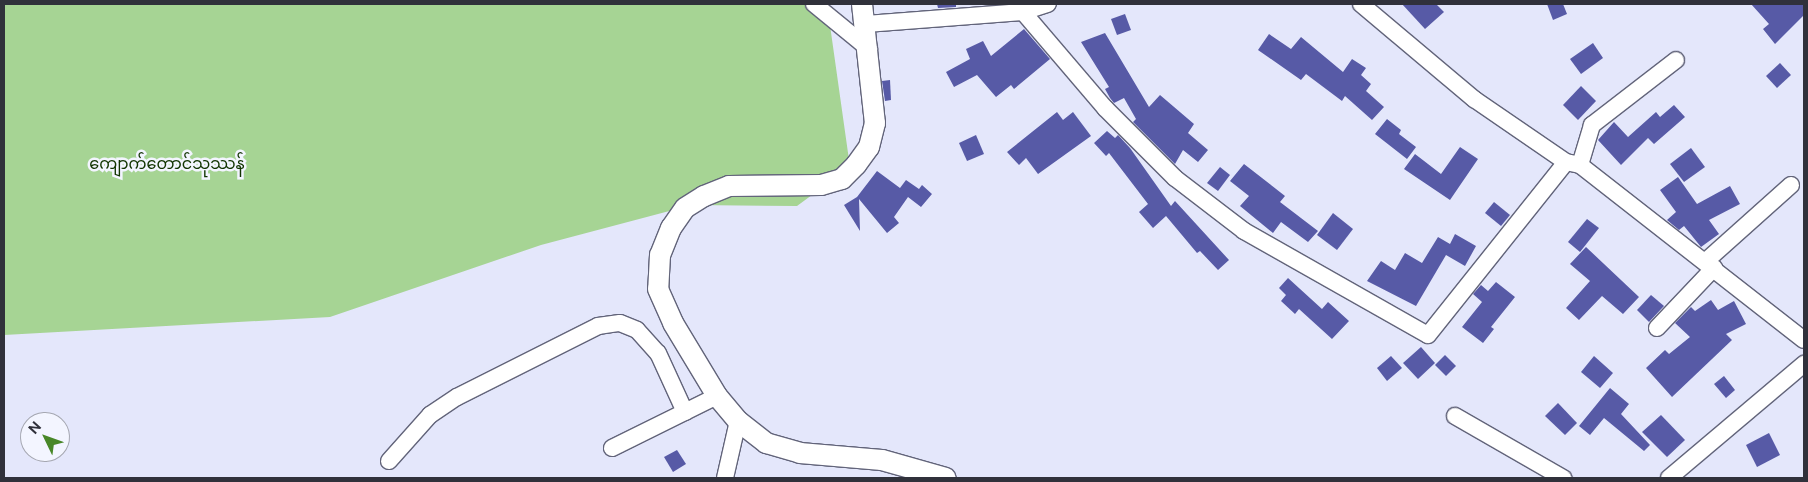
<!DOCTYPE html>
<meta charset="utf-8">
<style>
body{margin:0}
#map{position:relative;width:1808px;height:482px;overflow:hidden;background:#e4e7fb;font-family:"Public Sans","Noto Sans Myanmar",sans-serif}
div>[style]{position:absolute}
.green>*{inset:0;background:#a6d494}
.building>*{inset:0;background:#575aa6}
.roads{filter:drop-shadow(1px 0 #62647a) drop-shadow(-1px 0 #62647a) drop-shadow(0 1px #62647a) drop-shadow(0 -1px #62647a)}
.minor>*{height:16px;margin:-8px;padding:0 8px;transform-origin:8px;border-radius:8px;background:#fff}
.tertiary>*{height:20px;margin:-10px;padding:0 10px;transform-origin:10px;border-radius:10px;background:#fff}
span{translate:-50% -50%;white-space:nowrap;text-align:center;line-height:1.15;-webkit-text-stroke:5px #f3f5ff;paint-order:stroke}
.park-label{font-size:16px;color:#113400}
.frame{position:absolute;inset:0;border:5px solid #30313b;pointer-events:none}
.north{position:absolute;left:20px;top:412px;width:50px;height:50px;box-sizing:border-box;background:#f3f5ff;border:1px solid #a5a7b1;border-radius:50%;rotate:312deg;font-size:14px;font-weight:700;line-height:20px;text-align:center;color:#30313b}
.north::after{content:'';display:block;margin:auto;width:18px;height:22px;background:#488728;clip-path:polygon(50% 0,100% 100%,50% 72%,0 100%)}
</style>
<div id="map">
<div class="green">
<div style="clip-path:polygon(4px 4px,827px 4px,850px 167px,797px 206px,692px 205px,541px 245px,330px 317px,4px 335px)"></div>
</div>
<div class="building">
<div style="clip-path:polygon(937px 4px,956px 4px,956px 7px,938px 8px)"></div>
<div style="clip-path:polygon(1402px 4px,1436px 4px,1444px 12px,1425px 29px)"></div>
<div style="clip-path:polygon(1547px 4px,1563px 4px,1567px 14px,1553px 20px)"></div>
<div style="clip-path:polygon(1751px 4px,1804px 4px,1804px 15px,1775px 44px,1763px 29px,1769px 24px)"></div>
<div style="clip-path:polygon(1125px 14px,1131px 30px,1117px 35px,1111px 19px)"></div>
<div style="clip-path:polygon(1024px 29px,1050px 59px,1014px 89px,1011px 85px,996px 97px,977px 75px,954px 87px,946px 72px,970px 59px,966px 49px,983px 41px,991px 56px)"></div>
<div style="clip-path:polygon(1105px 33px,1149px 107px,1160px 95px,1194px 124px,1188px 133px,1208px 150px,1198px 162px,1183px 150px,1175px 164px,1133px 122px,1136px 119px,1124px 98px,1114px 103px,1110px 98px,1105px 89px,1109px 87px,1081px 42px)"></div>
<div style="clip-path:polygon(1269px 34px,1291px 49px,1301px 37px,1343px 72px,1352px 59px,1366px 68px,1361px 75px,1371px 84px,1366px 91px,1384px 107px,1372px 120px,1345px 96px,1342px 101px,1306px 74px,1301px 80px,1258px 50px)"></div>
<div style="clip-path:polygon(1593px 43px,1603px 58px,1581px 74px,1570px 59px)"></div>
<div style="clip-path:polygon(1780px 63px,1791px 75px,1777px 88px,1766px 76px)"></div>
<div style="clip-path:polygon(890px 80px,891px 100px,885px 101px,882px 81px)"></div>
<div style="clip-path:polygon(1581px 86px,1596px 101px,1578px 120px,1563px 105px)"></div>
<div style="clip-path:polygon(1674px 105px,1685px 117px,1654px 144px,1648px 138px,1621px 165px,1598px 140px,1614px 122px,1628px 137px,1656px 112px,1660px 117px)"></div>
<div style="clip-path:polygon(1057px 112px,1063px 120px,1073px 112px,1091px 136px,1038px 174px,1026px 158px,1019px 165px,1007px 152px)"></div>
<div style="clip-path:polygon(1387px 119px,1401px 130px,1399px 134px,1416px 147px,1407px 159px,1375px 134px)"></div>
<div style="clip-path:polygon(1107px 131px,1115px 138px,1118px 135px,1130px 148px,1171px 206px,1175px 201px,1229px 260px,1218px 270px,1200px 251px,1197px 253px,1166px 216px,1153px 228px,1139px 212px,1148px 204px,1109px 153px,1106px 156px,1094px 143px)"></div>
<div style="clip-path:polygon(976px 135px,984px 154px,967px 161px,959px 143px)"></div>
<div style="clip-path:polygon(1460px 147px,1478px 159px,1450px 200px,1404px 169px,1415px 154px,1441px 174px)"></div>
<div style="clip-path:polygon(1691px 148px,1705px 167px,1684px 182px,1670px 164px)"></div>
<div style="clip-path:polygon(1244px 164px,1285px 196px,1280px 202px,1318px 231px,1308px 242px,1281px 222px,1273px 233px,1240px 206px,1249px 196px,1230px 181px)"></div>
<div style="clip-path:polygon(1220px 167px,1230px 175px,1218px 191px,1207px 183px)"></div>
<div style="clip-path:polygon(877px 171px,900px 188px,906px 180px,919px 189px,922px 185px,932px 194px,921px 207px,908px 197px,894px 217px,899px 223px,887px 233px,859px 199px,860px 231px,844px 205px,857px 197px)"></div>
<div style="clip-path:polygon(1678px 177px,1697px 204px,1730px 186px,1740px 204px,1709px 220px,1719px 234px,1701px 247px,1684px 226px,1679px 230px,1667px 220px,1676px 212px,1660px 190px)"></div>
<div style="clip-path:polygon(1494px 202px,1510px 215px,1501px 226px,1485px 213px)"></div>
<div style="clip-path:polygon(1333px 213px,1353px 229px,1337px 250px,1317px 235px)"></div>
<div style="clip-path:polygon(1587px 219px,1599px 228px,1580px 252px,1568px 242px)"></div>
<div style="clip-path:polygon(1455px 234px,1476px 246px,1465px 266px,1446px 255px,1416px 306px,1367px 281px,1381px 261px,1395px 270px,1405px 253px,1422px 263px,1438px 237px,1450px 244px)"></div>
<div style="clip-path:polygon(1586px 247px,1639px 297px,1623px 314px,1602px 296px,1579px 320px,1566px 308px,1590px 281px,1570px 264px)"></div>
<div style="clip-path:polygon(1288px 278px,1322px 309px,1328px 302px,1349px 321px,1332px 339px,1299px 309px,1295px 314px,1281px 301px,1286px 295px,1279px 288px)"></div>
<div style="clip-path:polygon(1496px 282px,1515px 297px,1491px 327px,1494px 329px,1483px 343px,1462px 327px,1482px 302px,1473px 294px,1481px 285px,1488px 291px)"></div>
<div style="clip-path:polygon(1651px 295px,1664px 306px,1649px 322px,1637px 310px)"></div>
<div style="clip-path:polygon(1711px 300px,1718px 310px,1734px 301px,1746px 324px,1726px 334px,1732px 340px,1672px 397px,1646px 368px,1665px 350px,1669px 354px,1690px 337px,1675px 323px,1691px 307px,1695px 311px)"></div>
<div style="clip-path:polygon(1421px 347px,1435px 363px,1418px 379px,1403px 363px)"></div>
<div style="clip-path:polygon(1445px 355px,1456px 366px,1446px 376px,1435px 365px)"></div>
<div style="clip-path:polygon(1391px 356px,1402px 368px,1387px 381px,1377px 368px)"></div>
<div style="clip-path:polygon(1594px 356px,1613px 373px,1600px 388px,1581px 372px)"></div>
<div style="clip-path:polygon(1724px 376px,1735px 390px,1726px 398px,1714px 384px)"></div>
<div style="clip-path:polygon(1610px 388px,1629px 404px,1621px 414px,1650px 445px,1644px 451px,1604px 418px,1590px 435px,1579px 426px)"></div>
<div style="clip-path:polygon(1558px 403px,1577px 423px,1565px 435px,1545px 416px)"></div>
<div style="clip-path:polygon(1661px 415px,1685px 440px,1667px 457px,1642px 432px)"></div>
<div style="clip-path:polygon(1769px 433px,1780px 455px,1757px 467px,1746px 445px)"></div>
<div style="clip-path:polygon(677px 450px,686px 464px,673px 472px,664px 457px)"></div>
</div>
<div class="roads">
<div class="minor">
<div style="left:814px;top:4px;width:71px;rotate:39.3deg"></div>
<div style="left:1361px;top:4px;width:148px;rotate:40.1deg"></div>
<div style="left:1474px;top:99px;width:112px;rotate:34.4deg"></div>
<div style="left:1566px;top:162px;width:14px;rotate:12deg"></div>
<div style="left:1580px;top:165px;width:284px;rotate:38deg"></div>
<div style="left:1023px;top:12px;width:126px;rotate:49.5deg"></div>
<div style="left:1105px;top:108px;width:99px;rotate:45deg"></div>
<div style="left:1175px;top:178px;width:87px;rotate:37.5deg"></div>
<div style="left:1244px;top:231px;width:211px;rotate:29.5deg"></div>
<div style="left:1428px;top:335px;width:221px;rotate:-51.4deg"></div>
<div style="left:866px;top:24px;width:157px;rotate:-4.4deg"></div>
<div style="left:1023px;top:12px;width:26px;rotate:-18deg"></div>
<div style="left:1580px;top:165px;width:42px;rotate:-73.3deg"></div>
<div style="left:1592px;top:125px;width:106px;rotate:-37.7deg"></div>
<div style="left:1706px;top:261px;width:114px;rotate:-41.8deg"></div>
<div style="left:1657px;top:328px;width:83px;rotate:-46.5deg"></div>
<div style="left:1455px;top:416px;width:125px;rotate:29.9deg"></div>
<div style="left:612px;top:448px;width:117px;rotate:-26.3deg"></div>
<div style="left:389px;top:461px;width:62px;rotate:-48.3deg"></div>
<div style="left:430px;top:415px;width:32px;rotate:-34deg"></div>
<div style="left:457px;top:397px;width:158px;rotate:-26.7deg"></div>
<div style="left:598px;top:326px;width:22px;rotate:-8deg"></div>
<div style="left:620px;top:323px;width:18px;rotate:22deg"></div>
<div style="left:637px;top:330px;width:31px;rotate:48deg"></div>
<div style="left:658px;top:353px;width:65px;rotate:65.4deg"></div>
<div style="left:725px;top:478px;width:58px;rotate:-77.2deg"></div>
<div style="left:1669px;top:478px;width:177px;rotate:-40.2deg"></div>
</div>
<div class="tertiary">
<div style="left:862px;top:4px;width:120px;rotate:83.8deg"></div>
<div style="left:875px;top:123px;width:25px;rotate:104deg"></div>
<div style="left:869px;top:147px;width:22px;rotate:126deg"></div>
<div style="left:856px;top:165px;width:20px;rotate:135deg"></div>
<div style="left:842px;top:179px;width:22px;rotate:164deg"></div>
<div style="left:821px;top:185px;width:92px;rotate:179.4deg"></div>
<div style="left:729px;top:186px;width:27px;rotate:158deg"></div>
<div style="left:704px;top:196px;width:22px;rotate:148deg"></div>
<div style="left:685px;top:208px;width:24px;rotate:125deg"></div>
<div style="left:671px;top:228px;width:29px;rotate:112deg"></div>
<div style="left:660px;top:255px;width:34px;rotate:93deg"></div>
<div style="left:658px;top:289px;width:37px;rotate:66deg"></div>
<div style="left:673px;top:323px;width:85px;rotate:58.9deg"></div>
<div style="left:717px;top:396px;width:33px;rotate:50deg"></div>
<div style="left:738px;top:421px;width:36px;rotate:38deg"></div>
<div style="left:766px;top:443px;width:35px;rotate:16deg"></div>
<div style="left:800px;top:453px;width:82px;rotate:4.9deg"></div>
<div style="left:882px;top:460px;width:66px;rotate:15.7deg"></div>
</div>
</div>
<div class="park-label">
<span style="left:167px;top:164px">ကျောက်တောင်သုဿန်</span>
</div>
<div class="frame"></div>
<div class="north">N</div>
</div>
